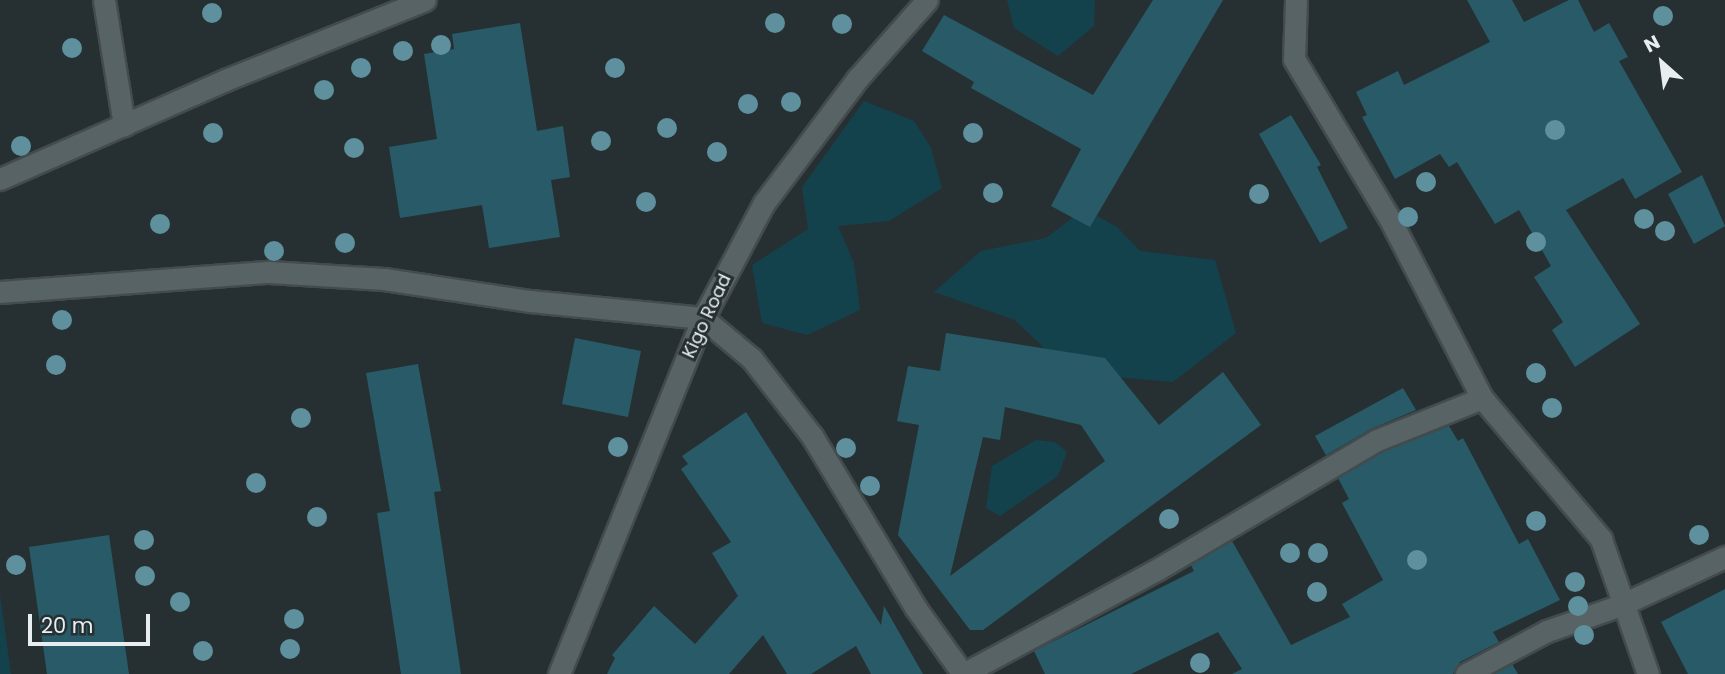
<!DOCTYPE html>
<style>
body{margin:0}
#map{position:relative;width:1725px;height:674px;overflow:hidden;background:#263033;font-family:Poppins,sans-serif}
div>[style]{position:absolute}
.green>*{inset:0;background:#14424c}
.building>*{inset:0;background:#285b67}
.roads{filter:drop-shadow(2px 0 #434b4d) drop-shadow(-2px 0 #434b4d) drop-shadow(0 2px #434b4d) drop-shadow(0 -2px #434b4d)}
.minor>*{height:21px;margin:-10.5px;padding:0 10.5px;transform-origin:10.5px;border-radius:10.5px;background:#586366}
.trees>*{width:20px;height:20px;margin:-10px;border-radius:50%;background:#5e909e}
span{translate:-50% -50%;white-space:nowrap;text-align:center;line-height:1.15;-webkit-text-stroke:6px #263033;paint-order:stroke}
.street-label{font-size:18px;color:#e8eef0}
.north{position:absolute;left:1627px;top:28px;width:70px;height:70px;-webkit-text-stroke:5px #263033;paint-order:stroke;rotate:332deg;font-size:19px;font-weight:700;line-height:28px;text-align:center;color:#e8eef0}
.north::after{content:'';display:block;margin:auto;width:24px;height:32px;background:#e8eef0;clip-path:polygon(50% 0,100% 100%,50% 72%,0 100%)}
.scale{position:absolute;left:28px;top:614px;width:122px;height:32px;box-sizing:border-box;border:4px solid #e8eef0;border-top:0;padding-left:9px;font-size:21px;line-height:24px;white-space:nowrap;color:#e8eef0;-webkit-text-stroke:5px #263033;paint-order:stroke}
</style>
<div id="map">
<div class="green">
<div style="clip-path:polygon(1007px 0,1095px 0,1094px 26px,1058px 56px,1014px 28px)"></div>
<div style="clip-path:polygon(864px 101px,914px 121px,931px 148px,942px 188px,889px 221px,838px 226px,854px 263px,860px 310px,807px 335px,762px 323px,752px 265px,808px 229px,802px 187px)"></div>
<div style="clip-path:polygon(1084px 209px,1117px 227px,1140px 251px,1215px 260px,1236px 333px,1173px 382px,1070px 373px,1015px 320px,934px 292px,981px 251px,1046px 238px)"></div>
<div style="clip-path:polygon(1036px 440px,1055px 442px,1067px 452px,1058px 476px,1000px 516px,986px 508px,992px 466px)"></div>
<div style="clip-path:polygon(0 595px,11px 674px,0 674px)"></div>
</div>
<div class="building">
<div style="clip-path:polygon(1153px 0,1223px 0,1090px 227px,1051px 206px,1081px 149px,971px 88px,974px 82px,922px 51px,944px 15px,1093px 95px)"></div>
<div style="clip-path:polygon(1467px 0,1512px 0,1524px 22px,1569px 0,1578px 0,1594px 32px,1609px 23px,1628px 57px,1619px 61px,1682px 172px,1635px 199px,1623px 178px,1566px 210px,1640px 324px,1575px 367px,1552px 330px,1563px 322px,1534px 277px,1551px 266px,1519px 210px,1495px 224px,1457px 162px,1449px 167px,1440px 154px,1395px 179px,1362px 117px,1367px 115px,1356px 92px,1398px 71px,1404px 85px,1490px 42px)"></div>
<div style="clip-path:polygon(520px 23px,537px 131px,563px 126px,570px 177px,551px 180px,560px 237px,489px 248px,482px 205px,400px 218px,389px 147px,437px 139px,424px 54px,454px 49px,452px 34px)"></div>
<div style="clip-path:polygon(1291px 115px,1321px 165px,1317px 167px,1348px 228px,1320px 243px,1259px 134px)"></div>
<div style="clip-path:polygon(1702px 175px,1725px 226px,1694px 244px,1668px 194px)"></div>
<div style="clip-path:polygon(evenodd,946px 333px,1105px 358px,1159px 425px,1223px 372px,1261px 425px,983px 630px,970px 630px,898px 535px,919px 425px,897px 421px,908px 366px,940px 371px,946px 333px,1005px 407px,1081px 425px,1105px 461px,950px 576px,983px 437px,1000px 440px,1005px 407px)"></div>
<div style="clip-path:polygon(575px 338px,641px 351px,628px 417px,562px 404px)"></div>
<div style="clip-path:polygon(418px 364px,441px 491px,434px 492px,461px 674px,401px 674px,377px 513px,390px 511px,366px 373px)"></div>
<div style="clip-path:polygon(1403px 388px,1416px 410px,1371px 429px,1326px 455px,1315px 436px)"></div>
<div style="clip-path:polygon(746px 412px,881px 625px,884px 606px,923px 674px,871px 674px,856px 646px,811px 674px,787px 674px,763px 635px,729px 674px,607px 674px,615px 658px,612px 655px,654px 606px,695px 644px,738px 596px,712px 553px,731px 542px,681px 469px,688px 464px,682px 456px)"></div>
<div style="clip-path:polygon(1449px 426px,1458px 441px,1463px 438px,1519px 544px,1528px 539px,1560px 600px,1493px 632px,1499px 642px,1460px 662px,1453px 674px,1232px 674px,1242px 669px,1218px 632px,1131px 674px,1045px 674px,1034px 651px,1194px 571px,1191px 565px,1232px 541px,1291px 645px,1350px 617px,1342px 604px,1383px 580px,1342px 503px,1349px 499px,1338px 478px,1383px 452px)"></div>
<div style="clip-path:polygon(109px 535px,129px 674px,47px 674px,29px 547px)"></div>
<div style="clip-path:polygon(1725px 589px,1725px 674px,1688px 674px,1661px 622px)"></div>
<div style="clip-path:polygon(1512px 664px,1518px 674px,1494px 674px)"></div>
</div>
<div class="roads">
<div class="minor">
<div style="left:104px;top:0;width:127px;rotate:80.9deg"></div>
<div style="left:1296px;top:0;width:59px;rotate:91.9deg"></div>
<div style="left:1294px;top:59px;width:191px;rotate:59.1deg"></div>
<div style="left:1392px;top:223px;width:197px;rotate:62.8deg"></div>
<div style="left:1482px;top:398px;width:185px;rotate:49.8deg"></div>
<div style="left:1601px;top:539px;width:143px;rotate:70.8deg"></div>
<div style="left:0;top:179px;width:246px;rotate:-23.7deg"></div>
<div style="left:225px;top:80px;width:215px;rotate:-21.8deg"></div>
<div style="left:0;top:292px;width:270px;rotate:-4.3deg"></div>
<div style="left:269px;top:272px;width:115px;rotate:3.5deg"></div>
<div style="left:384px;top:279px;width:148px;rotate:8.6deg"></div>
<div style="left:530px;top:301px;width:174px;rotate:5.6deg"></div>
<div style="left:703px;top:318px;width:64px;rotate:39.9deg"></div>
<div style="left:752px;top:359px;width:98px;rotate:52.1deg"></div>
<div style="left:812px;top:436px;width:200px;rotate:58.9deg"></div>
<div style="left:915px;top:607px;width:82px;rotate:54.4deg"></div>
<div style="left:559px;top:674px;width:384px;rotate:-68deg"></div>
<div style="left:703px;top:318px;width:130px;rotate:-62.1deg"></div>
<div style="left:764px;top:203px;width:156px;rotate:-53.1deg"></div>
<div style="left:858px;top:78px;width:104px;rotate:-48.5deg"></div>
<div style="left:963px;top:674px;width:221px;rotate:-28.3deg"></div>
<div style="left:1158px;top:569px;width:254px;rotate:-30.5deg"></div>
<div style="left:1377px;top:440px;width:113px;rotate:-21.8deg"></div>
<div style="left:1466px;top:674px;width:92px;rotate:-28deg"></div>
<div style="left:1547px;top:631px;width:78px;rotate:-19.4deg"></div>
<div style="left:1621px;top:605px;width:115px;rotate:-24.8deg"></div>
</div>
</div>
<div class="trees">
<div style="left:212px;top:13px"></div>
<div style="left:1663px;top:16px"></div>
<div style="left:775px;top:23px"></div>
<div style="left:842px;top:24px"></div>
<div style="left:441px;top:45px"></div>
<div style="left:72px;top:48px"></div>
<div style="left:403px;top:51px"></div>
<div style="left:361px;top:68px"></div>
<div style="left:615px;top:68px"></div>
<div style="left:324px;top:90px"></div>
<div style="left:791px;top:102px"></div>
<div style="left:748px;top:104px"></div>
<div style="left:667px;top:128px"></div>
<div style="left:1555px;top:130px"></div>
<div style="left:213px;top:133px"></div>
<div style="left:973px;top:133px"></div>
<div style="left:601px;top:141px"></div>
<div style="left:21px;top:146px"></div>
<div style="left:354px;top:148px"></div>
<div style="left:717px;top:152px"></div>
<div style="left:1426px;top:182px"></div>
<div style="left:993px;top:193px"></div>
<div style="left:1259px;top:194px"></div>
<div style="left:646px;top:202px"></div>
<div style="left:1408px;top:217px"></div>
<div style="left:1644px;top:219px"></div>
<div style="left:160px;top:224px"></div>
<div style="left:1665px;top:231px"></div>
<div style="left:1536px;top:242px"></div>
<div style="left:345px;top:243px"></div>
<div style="left:274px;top:251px"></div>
<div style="left:62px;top:320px"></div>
<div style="left:56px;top:365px"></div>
<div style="left:1536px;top:373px"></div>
<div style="left:1552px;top:408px"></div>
<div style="left:301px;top:418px"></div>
<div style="left:618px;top:447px"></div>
<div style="left:846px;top:448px"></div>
<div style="left:256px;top:483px"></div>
<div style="left:870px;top:486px"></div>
<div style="left:317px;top:517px"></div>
<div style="left:1169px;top:519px"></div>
<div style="left:1536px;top:521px"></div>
<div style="left:1699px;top:535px"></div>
<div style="left:144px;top:540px"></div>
<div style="left:1290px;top:553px"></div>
<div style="left:1318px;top:553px"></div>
<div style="left:1417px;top:560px"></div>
<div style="left:16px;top:565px"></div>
<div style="left:145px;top:576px"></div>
<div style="left:1575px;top:582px"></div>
<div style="left:1317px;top:592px"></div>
<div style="left:180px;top:602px"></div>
<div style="left:1578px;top:606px"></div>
<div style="left:294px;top:619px"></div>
<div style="left:1584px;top:635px"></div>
<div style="left:290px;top:649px"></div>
<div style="left:203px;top:651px"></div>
<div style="left:1200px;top:663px"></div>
</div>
<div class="street-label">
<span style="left:707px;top:316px;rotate:-65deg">Kigo Road</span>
</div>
<div class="north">N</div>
<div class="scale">20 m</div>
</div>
